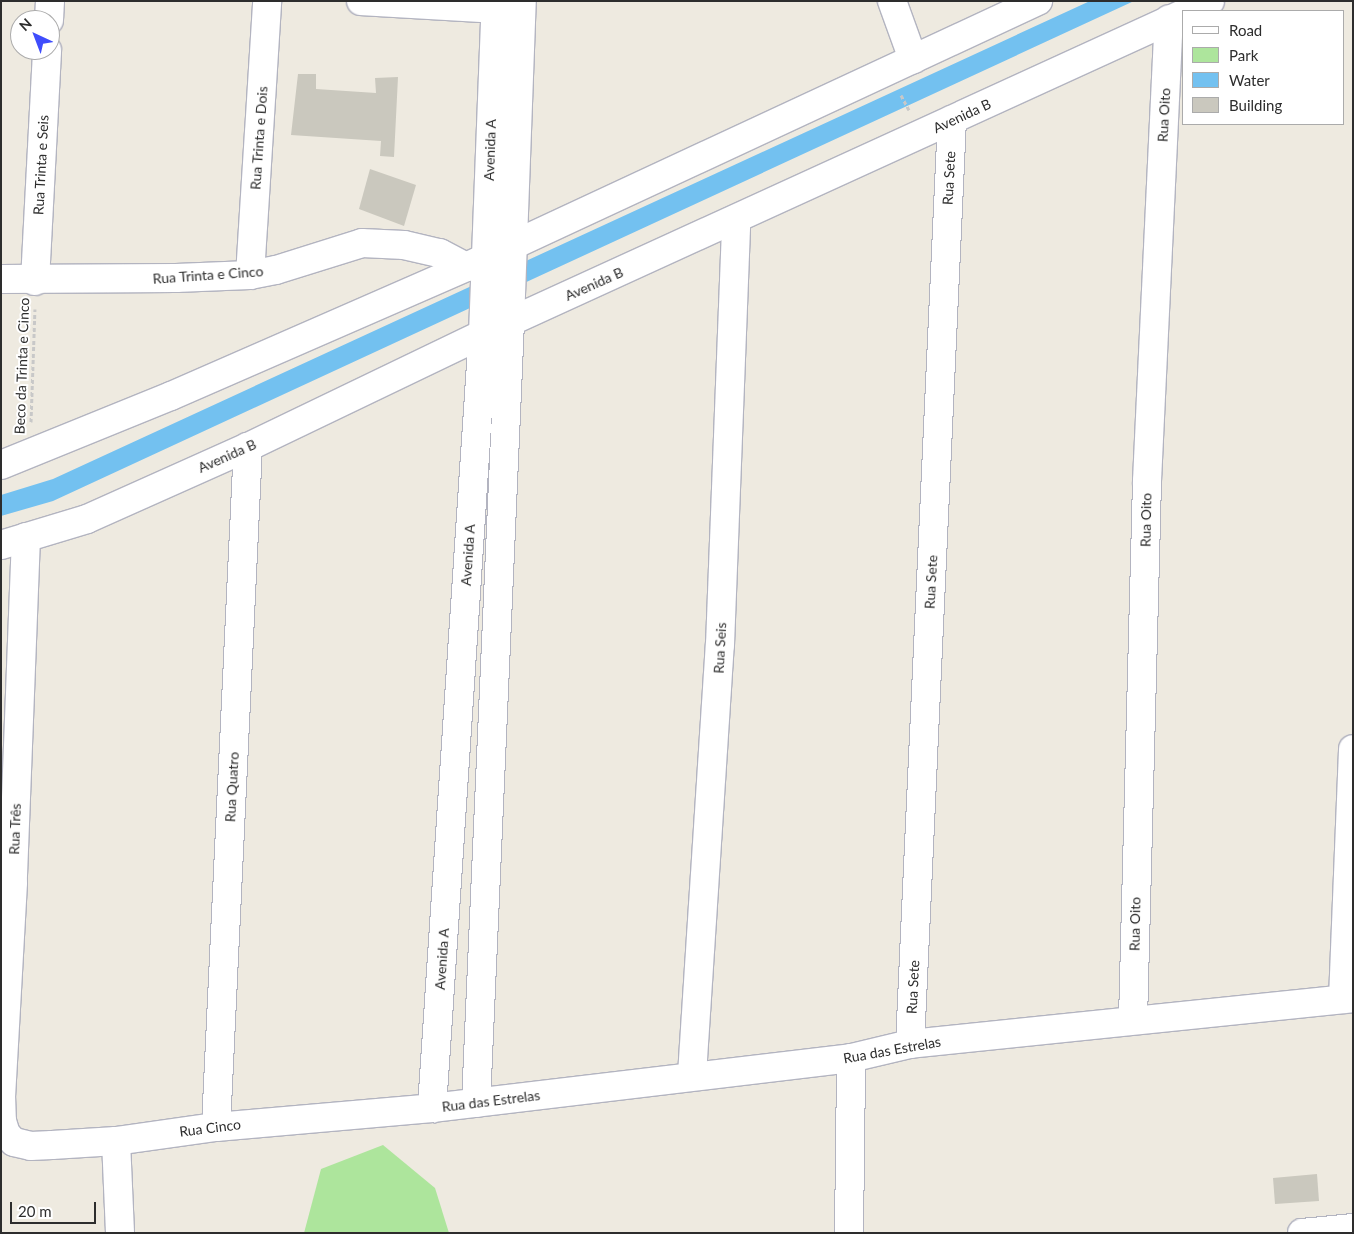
<!DOCTYPE html>
<meta charset="utf-8">
<style>
body{margin:0}
#map{position:relative;width:1354px;height:1234px;overflow:hidden;background:#eeeae0;font-family:Lato,sans-serif}
div>[style]{position:absolute}
.green>*{inset:0;background:#ade59c}
.water>*{inset:0;background:#73c1f0}
.building>*{inset:0;background:#cac8be}
.path>*{height:3px;margin-top:-1.5px;transform-origin:0;background:repeating-linear-gradient(90deg,#c8c8c8 0 4px,transparent 0 6.5px)}
.roads{filter:drop-shadow(1px 0 #b3b4c0) drop-shadow(-1px 0 #b3b4c0) drop-shadow(0 1px #b3b4c0) drop-shadow(0 -1px #b3b4c0)}
.minor>*{height:28px;margin:-14px;padding:0 14px;transform-origin:14px;border-radius:14px;background:#fff}
.tertiary>*{height:28px;margin:-14px;padding:0 14px;transform-origin:14px;border-radius:14px;background:#fff}
.secondary>*{height:28px;margin:-14px;padding:0 14px;transform-origin:14px;border-radius:14px;background:#fff}
span{translate:-50% -50%;white-space:nowrap;text-align:center;line-height:1.15;-webkit-text-stroke:4px #fff;paint-order:stroke}
.street-label{font-size:14px;color:#2d2d2d}
.frame{position:absolute;inset:0;border:2px solid #2d2d2d;pointer-events:none}
.legend{position:absolute;left:1182px;top:10px;width:162px;height:115px;box-sizing:border-box;background:#fff;border:1px solid #ababab;margin:0;padding:6px 9px;list-style:none;font-size:15px;color:#2d2d2d}
.legend li{display:flex;align-items:center;gap:10px;height:25px}
.legend b{width:25px;border:1px solid #ababab}
.north{position:absolute;left:10px;top:10px;width:50px;height:50px;box-sizing:border-box;background:#fff;border:1px solid #ababab;border-radius:50%;rotate:317deg;font-size:14px;font-weight:700;line-height:20px;text-align:center;color:#2d2d2d}
.north::after{content:'';display:block;margin:auto;width:18px;height:22px;background:#3f4dfc;clip-path:polygon(50% 0,100% 100%,50% 72%,0 100%)}
.scale{position:absolute;left:10px;top:1202px;width:86px;height:22px;box-sizing:border-box;border:2px solid #2d2d2d;border-top:0;padding-left:6px;font-size:15px;line-height:18px;white-space:nowrap;color:#2d2d2d;-webkit-text-stroke:4px #fff;paint-order:stroke}
</style>
<div id="map">
<div class="green">
<div style="clip-path:polygon(383px 1145px,435px 1188px,449px 1233px,304px 1233px,321px 1169px)"></div>
</div>
<div class="water">
<div style="clip-path:polygon(1090px 1px,1134px 1px,53px 501px,1px 516px,1px 495px,53px 479px)"></div>
</div>
<div class="building">
<div style="clip-path:polygon(298px 74px,316px 74px,316px 89px,376px 93px,375px 78px,398px 77px,394px 157px,380px 156px,381px 141px,291px 135px)"></div>
<div style="clip-path:polygon(370px 169px,416px 185px,404px 226px,359px 209px)"></div>
<div style="clip-path:polygon(1317px 1174px,1319px 1201px,1275px 1204px,1273px 1178px)"></div>
</div>
<div class="path">
<div style="left:901px;top:95px;width:17px;rotate:62deg"></div>
<div style="left:31px;top:422px;width:113px;rotate:-88deg"></div>
</div>
<div class="roads">
<div class="minor">
<div style="left:361px;top:1px;width:158px;rotate:3.3deg"></div>
<div style="left:892px;top:1px;width:62px;rotate:70.1deg"></div>
<div style="left:49px;top:20px;width:19px;rotate:-87deg"></div>
<div style="left:250px;top:275px;width:275px;rotate:-86.4deg"></div>
<div style="left:1px;top:279px;width:175px;rotate:-0.3deg"></div>
<div style="left:176px;top:278px;width:74px;rotate:-2.3deg"></div>
<div style="left:250px;top:275px;width:26px;rotate:-11deg"></div>
<div style="left:276px;top:270px;width:90px;rotate:-17.4deg"></div>
<div style="left:362px;top:243px;width:42px;rotate:2.7deg"></div>
<div style="left:404px;top:245px;width:37px;rotate:13deg"></div>
<div style="left:440px;top:253px;width:30px;rotate:28deg"></div>
<div style="left:35px;top:281px;width:231px;rotate:-87deg"></div>
<div style="left:26px;top:537px;width:346px;rotate:92.2deg"></div>
<div style="left:13px;top:883px;width:212px;rotate:93.2deg"></div>
<div style="left:1px;top:1095px;width:26px;rotate:88deg"></div>
<div style="left:2px;top:1121px;width:14px;rotate:73deg"></div>
<div style="left:6px;top:1134px;width:11px;rotate:45deg"></div>
<div style="left:14px;top:1142px;width:17px;rotate:13deg"></div>
<div style="left:31px;top:1146px;width:21px;rotate:-3deg"></div>
<div style="left:52px;top:1145px;width:64px;rotate:-3.6deg"></div>
<div style="left:116px;top:1141px;width:101px;rotate:-8deg"></div>
<div style="left:216px;top:1127px;width:217px;rotate:-5deg"></div>
<div style="left:1343px;top:999px;width:250px;rotate:-87.7deg"></div>
<div style="left:1133px;top:1020px;width:539px;rotate:-88.51deg"></div>
<div style="left:1147px;top:481px;width:462px;rotate:-87.3deg"></div>
<div style="left:910px;top:1044px;width:925px;rotate:-87.4deg"></div>
<div style="left:692px;top:1075px;width:431px;rotate:-86.3deg"></div>
<div style="left:720px;top:645px;width:426px;rotate:-87.8deg"></div>
<div style="left:216px;top:1127px;width:681px;rotate:-87.31deg"></div>
<div style="left:116px;top:1141px;width:92px;rotate:87.5deg"></div>
<div style="left:849px;top:1233px;width:175px;rotate:-89.3deg"></div>
<div style="left:1302px;top:1233px;width:51px;rotate:-5.6deg"></div>
</div>
<div class="tertiary">
<div style="left:483px;top:334px;width:776px;rotate:93.77deg"></div>
<div style="left:432px;top:1108px;width:422px;rotate:-6.8deg"></div>
<div style="left:851px;top:1058px;width:61px;rotate:-13.3deg"></div>
<div style="left:910px;top:1044px;width:445px;rotate:-5.9deg"></div>
<div style="left:476px;top:1103px;width:782px;rotate:-87.51deg"></div>
</div>
<div class="secondary">
<div style="left:1188px;top:11px;width:24px;rotate:-24deg"></div>
<div style="left:510px;top:322px;width:321px;rotate:-87.9deg"></div>
<div style="left:483px;top:334px;width:333px;rotate:-87.8deg"></div>
<div style="left:1px;top:465px;width:183px;rotate:-22.1deg"></div>
<div style="left:171px;top:396px;width:322px;rotate:-23.6deg"></div>
<div style="left:466px;top:267px;width:631px;rotate:-24.94deg"></div>
<div style="left:1px;top:545px;width:90px;rotate:-16.8deg"></div>
<div style="left:87px;top:519px;width:176px;rotate:-24.1deg"></div>
<div style="left:248px;top:447px;width:261px;rotate:-25.7deg"></div>
<div style="left:483px;top:334px;width:770px;rotate:-24.57deg"></div>
</div>
</div>
<div class="street-label">
<span style="left:1164px;top:115px;rotate:-87deg">Rua Oito</span>
<span style="left:962px;top:116px;rotate:-25deg">Avenida B</span>
<span style="left:259px;top:138px;rotate:-86deg">Rua Trinta e Dois</span>
<span style="left:490px;top:150px;rotate:-88deg">Avenida A</span>
<span style="left:41px;top:165px;rotate:-87deg">Rua Trinta e Seis</span>
<span style="left:949px;top:178px;rotate:-87deg">Rua Sete</span>
<span style="left:208px;top:275px;rotate:-4deg">Rua Trinta e Cinco</span>
<span style="left:594px;top:284px;rotate:-24deg">Avenida B</span>
<span style="left:22px;top:366px;rotate:-88deg">Beco da Trinta e Cinco</span>
<span style="left:227px;top:456px;rotate:-24deg">Avenida B</span>
<span style="left:1146px;top:520px;rotate:-89deg">Rua Oito</span>
<span style="left:468px;top:555px;rotate:-86deg">Avenida A</span>
<span style="left:931px;top:582px;rotate:-87deg">Rua Sete</span>
<span style="left:720px;top:648px;rotate:-87deg">Rua Seis</span>
<span style="left:232px;top:787px;rotate:-87deg">Rua Quatro</span>
<span style="left:15px;top:829px;rotate:-88deg">Rua Três</span>
<span style="left:1135px;top:924px;rotate:-89deg">Rua Oito</span>
<span style="left:442px;top:959px;rotate:-86deg">Avenida A</span>
<span style="left:913px;top:987px;rotate:-87deg">Rua Sete</span>
<span style="left:892px;top:1050px;rotate:-10deg">Rua das Estrelas</span>
<span style="left:491px;top:1101px;rotate:-7deg">Rua das Estrelas</span>
<span style="left:210px;top:1128px;rotate:-7deg">Rua Cinco</span>
</div>
<div class="frame"></div>
<ul class="legend">
<li><b style="height:6px;background:#fff"></b>Road</li>
<li><b style="height:14px;background:#ade59c"></b>Park</li>
<li><b style="height:14px;background:#73c1f0"></b>Water</li>
<li><b style="height:14px;background:#cac8be"></b>Building</li>
</ul>
<div class="north">N</div>
<div class="scale">20 m</div>
</div>
